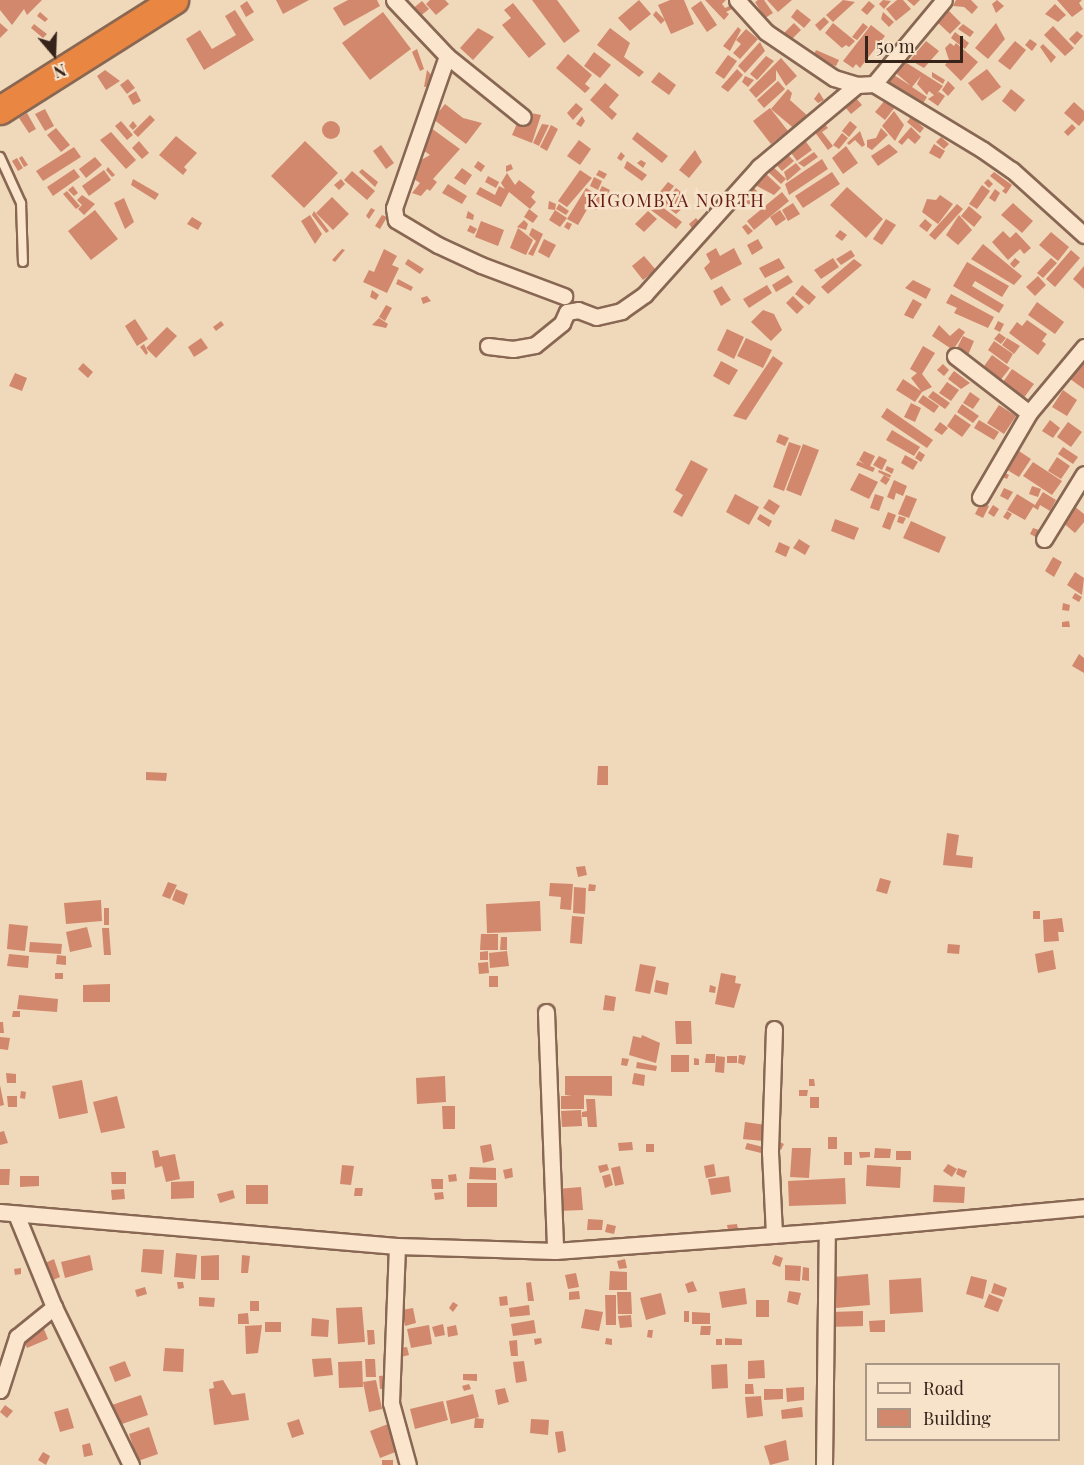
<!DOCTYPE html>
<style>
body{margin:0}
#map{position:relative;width:1084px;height:1465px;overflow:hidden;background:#f0d8ba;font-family:"Playfair Display",serif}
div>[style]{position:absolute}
.building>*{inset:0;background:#d1886d}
.round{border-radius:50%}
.roads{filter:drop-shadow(2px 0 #886753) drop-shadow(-2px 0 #886753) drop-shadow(0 2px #886753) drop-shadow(0 -2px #886753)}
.lane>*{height:8px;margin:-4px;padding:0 4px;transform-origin:4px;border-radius:4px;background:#fbe6cd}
.street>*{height:15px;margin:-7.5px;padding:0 7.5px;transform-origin:7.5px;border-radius:7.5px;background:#fbe6cd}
.highway>*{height:27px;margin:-13.5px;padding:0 13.5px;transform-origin:13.5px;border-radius:13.5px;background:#e88642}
span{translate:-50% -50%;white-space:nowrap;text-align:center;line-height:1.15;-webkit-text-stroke:5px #f7e3ca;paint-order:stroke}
.quarter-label{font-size:18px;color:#651b16;letter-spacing:1.5px}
.legend{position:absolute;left:865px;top:1363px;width:195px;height:78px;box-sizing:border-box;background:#f7e3ca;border:2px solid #aa9684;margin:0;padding:8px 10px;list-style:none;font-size:18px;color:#36231a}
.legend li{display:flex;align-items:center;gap:12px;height:30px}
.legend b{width:30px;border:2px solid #aa9684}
.north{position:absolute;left:24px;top:24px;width:60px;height:60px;-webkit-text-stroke:4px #f7e3ca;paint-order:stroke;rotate:161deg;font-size:16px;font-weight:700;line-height:24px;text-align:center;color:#36231a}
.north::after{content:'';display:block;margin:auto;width:21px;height:27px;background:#36231a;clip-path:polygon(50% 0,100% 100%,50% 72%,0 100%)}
.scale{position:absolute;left:865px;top:36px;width:98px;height:27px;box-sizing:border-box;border:3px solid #36231a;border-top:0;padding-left:8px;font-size:18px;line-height:21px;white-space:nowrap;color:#36231a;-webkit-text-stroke:4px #f7e3ca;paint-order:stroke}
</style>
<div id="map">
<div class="building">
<div style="clip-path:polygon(0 0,42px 0,27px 15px,24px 9px,12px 25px,0 10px)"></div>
<div style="clip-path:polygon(276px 0,309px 0,283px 14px)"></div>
<div style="clip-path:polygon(348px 0,377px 0,380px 6px,344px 26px,333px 8px)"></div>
<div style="clip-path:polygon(430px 0,445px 0,449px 4px,436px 15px,426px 4px)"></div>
<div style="clip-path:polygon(532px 0,557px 0,580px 31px,564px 43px)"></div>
<div style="clip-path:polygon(639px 0,651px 14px,630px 31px,618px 18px)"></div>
<div style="clip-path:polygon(670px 0,684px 0,694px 24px,671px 34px,658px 5px)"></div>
<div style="clip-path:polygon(705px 0,726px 0,722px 4px,725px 8px,732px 5px,734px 8px,726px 12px,729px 14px,724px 20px)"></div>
<div style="clip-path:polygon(758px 0,764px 0,773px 13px,765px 18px,755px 2px)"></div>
<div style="clip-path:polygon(767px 0,792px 0,778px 12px)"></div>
<div style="clip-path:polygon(843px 0,855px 2px,833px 22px,826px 15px)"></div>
<div style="clip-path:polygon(883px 0,891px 1px,884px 9px,879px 4px)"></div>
<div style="clip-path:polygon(897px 0,903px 0,911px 9px,896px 21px,886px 9px)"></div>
<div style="clip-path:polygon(907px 0,920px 0,914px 6px)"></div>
<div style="clip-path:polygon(956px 0,971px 0,978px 7px,972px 14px,964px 7px,953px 6px)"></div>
<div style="clip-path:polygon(997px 0,1004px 6px,996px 13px,992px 4px)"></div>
<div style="clip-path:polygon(1057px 0,1082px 0,1079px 3px,1083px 9px,1072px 17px)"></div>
<div style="clip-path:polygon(247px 1px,254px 12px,246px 17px,240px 6px)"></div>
<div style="clip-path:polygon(422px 1px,429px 9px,418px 18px,411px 10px)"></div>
<div style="clip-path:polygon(701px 1px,717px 25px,707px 32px,691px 8px)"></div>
<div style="clip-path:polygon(869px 1px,875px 6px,867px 15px,861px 10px)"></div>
<div style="clip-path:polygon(513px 3px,546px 44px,529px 58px,502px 25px,511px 18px,504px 10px)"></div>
<div style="clip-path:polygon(1055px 4px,1066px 15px,1058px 22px,1045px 14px)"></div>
<div style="clip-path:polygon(797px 9px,811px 20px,804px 28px,791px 17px)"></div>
<div style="clip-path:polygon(947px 9px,961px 23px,950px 34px,936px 21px)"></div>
<div style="clip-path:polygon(235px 10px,254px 40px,204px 70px,186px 39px,200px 30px,212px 49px,236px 35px,225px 16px)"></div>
<div style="clip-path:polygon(656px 11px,665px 20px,661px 24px,653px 15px)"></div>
<div style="clip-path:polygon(40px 12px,48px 19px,45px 22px,37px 16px)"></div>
<div style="clip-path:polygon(383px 12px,411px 49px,370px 80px,342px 43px)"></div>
<div style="clip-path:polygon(883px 12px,894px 22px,889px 27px,881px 19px)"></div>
<div style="clip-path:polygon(824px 17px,829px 22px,820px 31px,815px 25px)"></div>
<div style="clip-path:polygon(0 23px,8px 30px,0 38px)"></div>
<div style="clip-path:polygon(794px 23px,801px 30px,791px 40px,784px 33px)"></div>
<div style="clip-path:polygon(833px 23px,855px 41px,849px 47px,846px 45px,842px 48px,825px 33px)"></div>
<div style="clip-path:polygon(863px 23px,868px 27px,857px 40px,852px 37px)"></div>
<div style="clip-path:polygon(996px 23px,1005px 39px,988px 59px,975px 48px)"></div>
<div style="clip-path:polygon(34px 24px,47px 34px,43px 38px,31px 28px)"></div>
<div style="clip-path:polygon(963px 24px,974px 32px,970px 37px,958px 29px)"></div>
<div style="clip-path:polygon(871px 25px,885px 36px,860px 68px,856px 64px,853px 68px,843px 61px)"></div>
<div style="clip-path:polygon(1053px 26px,1074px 48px,1065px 56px,1044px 35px)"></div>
<div style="clip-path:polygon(738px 27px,741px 30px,730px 51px,723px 46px)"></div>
<div style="clip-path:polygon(478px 28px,494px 37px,473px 60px,460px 48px)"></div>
<div style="clip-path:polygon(610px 28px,630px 43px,624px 57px,644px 72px,639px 77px,597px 45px)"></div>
<div style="clip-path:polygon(746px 29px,758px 39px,740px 59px,733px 53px,741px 44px,736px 40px)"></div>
<div style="clip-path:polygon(1077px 31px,1083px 36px,1075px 45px,1069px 39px)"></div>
<div style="clip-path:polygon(955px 32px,969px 43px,965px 49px,951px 38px)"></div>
<div style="clip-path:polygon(1030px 39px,1037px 44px,1032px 51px,1025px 45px)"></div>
<div style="clip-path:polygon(926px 41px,939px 51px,924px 68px,910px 60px)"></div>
<div style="clip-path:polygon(1015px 41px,1026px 50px,1010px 70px,998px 61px)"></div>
<div style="clip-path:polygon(760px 42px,765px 51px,745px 73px,738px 66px)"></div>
<div style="clip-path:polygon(950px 43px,954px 46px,956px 43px,978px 62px,961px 81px,945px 65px,949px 60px,945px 48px)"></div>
<div style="clip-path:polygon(1043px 44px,1056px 57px,1051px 63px,1040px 47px)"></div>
<div style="clip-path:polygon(417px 49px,424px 69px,420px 71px,412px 52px)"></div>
<div style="clip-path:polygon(816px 50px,839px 60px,836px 66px,812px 59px)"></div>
<div style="clip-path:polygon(594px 52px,611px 65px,600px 78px,584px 66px)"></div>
<div style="clip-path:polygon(568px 54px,592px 75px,585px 84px,590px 88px,585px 93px,556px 68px)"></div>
<div style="clip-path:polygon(728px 55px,737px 61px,724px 79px,715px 73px)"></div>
<div style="clip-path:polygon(766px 56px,774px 61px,757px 80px,750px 74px)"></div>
<div style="clip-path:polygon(781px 58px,797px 76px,786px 86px,776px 70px,776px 80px,756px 98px,749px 90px)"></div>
<div style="clip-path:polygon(902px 60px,943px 86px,935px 96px,929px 91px,927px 95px,917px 84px,921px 76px,912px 87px,927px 97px,922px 105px,888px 83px,894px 75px,911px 86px,897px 74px)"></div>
<div style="clip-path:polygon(737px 69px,743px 75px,728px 92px,721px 87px)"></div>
<div style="clip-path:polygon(987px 69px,1001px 87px,982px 101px,968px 83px)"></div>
<div style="clip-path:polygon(105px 70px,120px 81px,106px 90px,97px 76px)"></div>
<div style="clip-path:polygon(427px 70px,433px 77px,430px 86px,424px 87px)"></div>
<div style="clip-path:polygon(659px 72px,676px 85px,669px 95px,651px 82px)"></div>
<div style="clip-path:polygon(932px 72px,945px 80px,943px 84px,932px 77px)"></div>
<div style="clip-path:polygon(745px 76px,754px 80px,748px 87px,742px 82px)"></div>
<div style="clip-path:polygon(128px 79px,135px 88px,127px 94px,120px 85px)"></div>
<div style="clip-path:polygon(778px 81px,785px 89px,764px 108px,757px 100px)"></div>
<div style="clip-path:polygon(948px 81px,955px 88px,948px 96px,942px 90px)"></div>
<div style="clip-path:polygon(605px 83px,619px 95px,609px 107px,617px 114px,612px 120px,590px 100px)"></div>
<div style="clip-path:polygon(788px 89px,792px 93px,790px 100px,809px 117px,797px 131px,771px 109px)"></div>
<div style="clip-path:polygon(1011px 89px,1025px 100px,1015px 112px,1002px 101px)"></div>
<div style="clip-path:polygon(136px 91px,141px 101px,133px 105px,128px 96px)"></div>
<div style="clip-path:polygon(819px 92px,824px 100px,818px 103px,814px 99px)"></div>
<div style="clip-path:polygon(939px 92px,945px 96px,938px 106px,928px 99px)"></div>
<div style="clip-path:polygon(855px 97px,862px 105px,851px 114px,844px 106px)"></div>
<div style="clip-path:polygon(886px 99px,895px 107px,885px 120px,875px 112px)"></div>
<div style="clip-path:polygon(1074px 102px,1084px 111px,1084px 120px,1079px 126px,1064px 113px)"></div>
<div style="clip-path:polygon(576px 103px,583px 109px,573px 120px,567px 113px)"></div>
<div style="clip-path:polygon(445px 104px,463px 118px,482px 123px,466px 144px,433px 119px)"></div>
<div style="clip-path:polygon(770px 108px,788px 131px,771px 144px,753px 121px)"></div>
<div style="clip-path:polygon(45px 109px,54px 126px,45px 131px,35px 114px)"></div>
<div style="clip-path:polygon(894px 111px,904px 125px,895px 141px,882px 126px)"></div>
<div style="clip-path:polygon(27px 113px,36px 129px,29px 133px,19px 118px)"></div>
<div style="clip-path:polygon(531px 113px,541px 115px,532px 143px,512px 135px,519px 119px,528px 119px)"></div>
<div style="clip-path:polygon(150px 115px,155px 120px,138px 137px,133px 132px)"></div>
<div style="clip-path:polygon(582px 116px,585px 121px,581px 127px,576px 124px)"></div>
<div style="clip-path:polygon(911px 117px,924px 128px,920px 133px,907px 122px)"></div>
<div style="clip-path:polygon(121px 121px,133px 135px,127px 140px,115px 126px)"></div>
<div style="clip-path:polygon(133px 121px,137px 126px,133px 130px,129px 126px)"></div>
<div style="clip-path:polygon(850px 121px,857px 127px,849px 137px,842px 131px)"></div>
<div class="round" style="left:322px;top:121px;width:18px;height:18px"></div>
<div style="clip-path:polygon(824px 123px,828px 128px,822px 132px,833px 146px,828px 150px,814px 131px)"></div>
<div style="clip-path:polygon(542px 124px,549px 125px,539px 146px,533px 143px)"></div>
<div style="clip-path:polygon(1072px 124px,1076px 128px,1068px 136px,1064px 132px)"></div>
<div style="clip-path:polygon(551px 125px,558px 129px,547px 151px,540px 147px)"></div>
<div style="clip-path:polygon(911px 127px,921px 137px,915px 144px,908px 138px,902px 145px,898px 142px)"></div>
<div style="clip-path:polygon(56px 128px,70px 145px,61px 152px,47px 135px)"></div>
<div style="clip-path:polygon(431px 128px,460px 149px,433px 179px,437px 182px,430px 191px,427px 189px,421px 196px,412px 193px,420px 183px,411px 177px,421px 160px,430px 155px,417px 146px)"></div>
<div style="clip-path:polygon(881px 128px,888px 135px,872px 150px,867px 147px,867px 140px,876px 138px)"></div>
<div style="clip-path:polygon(860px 131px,865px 145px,862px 147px,855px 140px,849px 145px,847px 143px)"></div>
<div style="clip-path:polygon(111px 132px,136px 160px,126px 169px,100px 140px)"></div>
<div style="clip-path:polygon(637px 132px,668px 156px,662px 163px,632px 139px)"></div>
<div style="clip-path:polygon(842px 133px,848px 138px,839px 149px,833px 145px)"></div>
<div style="clip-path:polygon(176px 136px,197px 153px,184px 167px,187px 170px,183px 175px,159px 155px)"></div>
<div style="clip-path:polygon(941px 137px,949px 144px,944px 149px,936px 142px)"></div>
<div style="clip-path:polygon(804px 139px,812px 150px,797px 161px,789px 150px)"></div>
<div style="clip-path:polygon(579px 140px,591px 149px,580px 165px,567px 156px)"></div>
<div style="clip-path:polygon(139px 141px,149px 153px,142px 159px,132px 148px)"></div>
<div style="clip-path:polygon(305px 141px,338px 173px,304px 208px,271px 176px)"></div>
<div style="clip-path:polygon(889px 144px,898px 152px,878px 166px,871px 156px)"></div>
<div style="clip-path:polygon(934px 144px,945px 151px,940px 159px,929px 153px)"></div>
<div style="clip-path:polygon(381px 145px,394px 163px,386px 169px,373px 151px)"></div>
<div style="clip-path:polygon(846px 146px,858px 163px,843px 174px,832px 158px)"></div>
<div style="clip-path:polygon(74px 147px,81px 157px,43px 181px,36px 171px)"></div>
<div style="clip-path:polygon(695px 150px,702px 162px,689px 178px,679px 170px)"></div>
<div style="clip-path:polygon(784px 151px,794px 161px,782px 171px,773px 161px)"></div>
<div style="clip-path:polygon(621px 152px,625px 156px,621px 161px,617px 158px)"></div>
<div style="clip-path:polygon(814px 152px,818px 157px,804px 167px,798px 163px)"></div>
<div style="clip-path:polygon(22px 156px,28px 165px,24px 167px,19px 158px)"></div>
<div style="clip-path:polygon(95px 157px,102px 165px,86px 178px,79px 169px)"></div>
<div style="clip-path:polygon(17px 158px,23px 168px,18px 171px,12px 161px)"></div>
<div style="clip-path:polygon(822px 159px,828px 169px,789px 195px,785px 184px)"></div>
<div style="clip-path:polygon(641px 160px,646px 163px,643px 168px,637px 163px)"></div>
<div style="clip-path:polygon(478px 161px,485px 166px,481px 172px,474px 167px)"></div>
<div style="clip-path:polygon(627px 161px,647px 175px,642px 181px,624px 168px)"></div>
<div style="clip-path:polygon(796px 163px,801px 169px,787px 181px,784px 172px)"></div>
<div style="clip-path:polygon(511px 164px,513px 169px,506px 172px,506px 166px)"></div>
<div style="clip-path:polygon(770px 164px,786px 179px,781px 184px,765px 169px)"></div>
<div style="clip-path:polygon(108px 167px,115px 175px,112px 177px,106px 170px)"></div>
<div style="clip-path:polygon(462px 168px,472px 175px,465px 185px,454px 178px)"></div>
<div style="clip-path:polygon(74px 169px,80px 177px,53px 196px,47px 187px)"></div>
<div style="clip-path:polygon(362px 169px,378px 182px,375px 187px,359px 172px)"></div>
<div style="clip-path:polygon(104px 170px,111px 180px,89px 196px,82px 186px)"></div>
<div style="clip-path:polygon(580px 170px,592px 178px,567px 207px,558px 201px)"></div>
<div style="clip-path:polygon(599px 170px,607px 174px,604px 179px,596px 175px)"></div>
<div style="clip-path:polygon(352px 171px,375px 191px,367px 200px,344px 180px)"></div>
<div style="clip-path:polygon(764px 172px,781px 188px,774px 195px,753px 184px)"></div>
<div style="clip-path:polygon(832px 172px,840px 184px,803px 208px,795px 196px)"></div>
<div style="clip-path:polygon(994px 172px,1012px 185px,1006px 194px,1002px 191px,1005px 188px,990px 176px)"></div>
<div style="clip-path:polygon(507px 173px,515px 185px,519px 180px,535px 192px,531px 197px,536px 202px,530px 209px,509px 192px,501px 207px,476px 194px,480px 187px,495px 195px,499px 186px,505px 189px,501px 183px)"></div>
<div style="clip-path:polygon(488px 176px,499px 182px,496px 188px,485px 182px)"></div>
<div style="clip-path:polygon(594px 177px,602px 181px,598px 190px,590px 186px)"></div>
<div style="clip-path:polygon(133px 179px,159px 194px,155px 200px,131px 185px)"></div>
<div style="clip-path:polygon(341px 179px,345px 184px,339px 190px,334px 185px)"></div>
<div style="clip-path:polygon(988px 179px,993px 184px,989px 188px,984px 183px)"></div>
<div style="clip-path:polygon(668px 182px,674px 186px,661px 203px,655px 198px)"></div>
<div style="clip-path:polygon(448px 184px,467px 196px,462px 204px,442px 193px)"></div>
<div style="clip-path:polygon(982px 185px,990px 191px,977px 209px,969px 204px)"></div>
<div style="clip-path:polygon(73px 186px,78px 193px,74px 196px,68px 190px)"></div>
<div style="clip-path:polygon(602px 186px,610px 190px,606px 197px,610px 201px,596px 210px,591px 208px)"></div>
<div style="clip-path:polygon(752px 186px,761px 195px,750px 206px,741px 197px)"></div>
<div style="clip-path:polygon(847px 187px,883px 219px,866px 238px,830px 205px)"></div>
<div style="clip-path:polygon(586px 188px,596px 194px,578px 225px,567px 219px)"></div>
<div style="clip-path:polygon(676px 188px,686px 196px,682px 201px,687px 204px,676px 214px,663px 204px)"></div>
<div style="clip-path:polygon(995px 189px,1000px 193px,995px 202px,989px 198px)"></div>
<div style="clip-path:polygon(67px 191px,80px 206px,76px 209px,63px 194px)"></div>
<div style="clip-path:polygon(782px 192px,789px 201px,754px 230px,747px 221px)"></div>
<div style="clip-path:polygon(82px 195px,95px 204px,84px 215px,78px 209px,82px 205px,77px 200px)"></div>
<div style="clip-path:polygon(940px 195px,953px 204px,938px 224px,922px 212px,927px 199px,936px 200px)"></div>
<div style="clip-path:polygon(332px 197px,349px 214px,333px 230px,316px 213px)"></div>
<div style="clip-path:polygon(124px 198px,134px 222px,125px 229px,114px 203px)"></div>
<div style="clip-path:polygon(549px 201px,556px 204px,555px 210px,548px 209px)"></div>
<div style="clip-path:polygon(657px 203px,682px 222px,676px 229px,651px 210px)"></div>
<div style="clip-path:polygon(793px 203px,800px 214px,788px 221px,782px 210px)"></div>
<div style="clip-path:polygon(1013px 203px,1033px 221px,1022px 233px,1001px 215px)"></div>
<div style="clip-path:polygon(559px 204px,569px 211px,566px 215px,556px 209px)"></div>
<div style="clip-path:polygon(957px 204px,963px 209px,935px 240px,929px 235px)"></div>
<div style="clip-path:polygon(969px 206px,982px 217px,974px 227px,961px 216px)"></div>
<div style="clip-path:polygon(371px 208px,375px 210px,369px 219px,366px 216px)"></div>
<div style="clip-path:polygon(529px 209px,538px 216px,533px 223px,524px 217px)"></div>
<div style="clip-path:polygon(95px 210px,118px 239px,91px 260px,68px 231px)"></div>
<div style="clip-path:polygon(555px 210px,567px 218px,560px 227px,549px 220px)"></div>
<div style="clip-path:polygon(780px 210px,786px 219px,776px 226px,770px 217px)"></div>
<div style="clip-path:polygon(314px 211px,329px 231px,326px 233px,312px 215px)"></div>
<div style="clip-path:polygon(468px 211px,474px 215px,473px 220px,466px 218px)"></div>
<div style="clip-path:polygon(648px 211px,657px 219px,644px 232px,635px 224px)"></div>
<div style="clip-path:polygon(310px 215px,322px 234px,315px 244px,301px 221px)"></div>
<div style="clip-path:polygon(382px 215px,387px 217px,380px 229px,375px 226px)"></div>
<div style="clip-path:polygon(959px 215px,972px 230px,958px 245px,946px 235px)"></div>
<div style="clip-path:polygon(192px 217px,202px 223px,198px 230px,187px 224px)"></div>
<div style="clip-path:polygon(696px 218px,702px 225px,694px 231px,689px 224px)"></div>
<div style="clip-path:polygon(886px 219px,896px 225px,882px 245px,873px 239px)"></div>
<div style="clip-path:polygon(925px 219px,932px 225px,927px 232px,919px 226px)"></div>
<div style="clip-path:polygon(524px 220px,528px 224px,526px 230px,517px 227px)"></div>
<div style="clip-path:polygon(481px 221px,504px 230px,498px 246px,475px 237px)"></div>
<div style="clip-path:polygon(567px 222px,572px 224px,569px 230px,564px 227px)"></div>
<div style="clip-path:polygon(746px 224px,753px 231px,748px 235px,742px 227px)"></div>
<div style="clip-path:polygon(470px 225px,477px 229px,474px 234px,467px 231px)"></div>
<div style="clip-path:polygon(518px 228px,533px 240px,526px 255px,510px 248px)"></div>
<div style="clip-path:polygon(532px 228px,543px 234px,533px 256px,528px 254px,536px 241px,529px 235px)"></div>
<div style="clip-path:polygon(840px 230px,847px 235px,842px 241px,835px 236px)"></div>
<div style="clip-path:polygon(1003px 231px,1010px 238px,1016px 232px,1031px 248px,1024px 254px,1020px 249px,1008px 260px,992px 242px)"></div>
<div style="clip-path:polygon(1051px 232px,1069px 247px,1058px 261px,1039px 245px)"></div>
<div style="clip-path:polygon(544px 239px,556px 245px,549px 258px,538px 252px)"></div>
<div style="clip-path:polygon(758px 239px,763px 248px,752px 255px,747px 245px)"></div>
<div style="clip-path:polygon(983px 244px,1022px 276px,1014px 285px,971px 259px)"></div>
<div style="clip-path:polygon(716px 248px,720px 256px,734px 248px,742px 264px,711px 280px,704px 268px,710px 262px,706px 254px)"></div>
<div style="clip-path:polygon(342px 249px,345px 250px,335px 262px,332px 260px)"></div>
<div style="clip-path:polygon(384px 249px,397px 256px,392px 265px,399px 268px,387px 293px,363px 282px,369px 270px,374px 272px)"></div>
<div style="clip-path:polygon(851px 250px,855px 256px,841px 265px,836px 259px)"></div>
<div style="clip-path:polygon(1071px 250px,1080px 258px,1055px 287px,1046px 279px)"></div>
<div style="clip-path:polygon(644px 256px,656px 270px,643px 280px,632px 266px)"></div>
<div style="clip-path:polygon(779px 258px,785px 268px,765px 278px,759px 268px)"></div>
<div style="clip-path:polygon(833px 258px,839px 267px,821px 279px,814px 270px)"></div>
<div style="clip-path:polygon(1015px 258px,1020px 262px,1014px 268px,1010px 264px)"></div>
<div style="clip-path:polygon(1051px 258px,1057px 263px,1043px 278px,1037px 273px)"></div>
<div style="clip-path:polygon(408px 259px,424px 269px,420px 274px,405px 264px)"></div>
<div style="clip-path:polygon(854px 259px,862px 265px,828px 294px,821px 287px)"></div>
<div style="clip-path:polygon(967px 262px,1009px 286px,1002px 297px,975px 281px,972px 286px,1004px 305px,999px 313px,953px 286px)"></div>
<div style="clip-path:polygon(1084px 266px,1084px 289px,1073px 279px)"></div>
<div style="clip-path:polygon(788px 275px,793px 282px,776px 292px,772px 285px)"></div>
<div style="clip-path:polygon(1038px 276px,1046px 285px,1035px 296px,1026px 287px)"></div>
<div style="clip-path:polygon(398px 279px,413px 287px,411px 291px,396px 284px)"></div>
<div style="clip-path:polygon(913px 280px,931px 289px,926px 299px,905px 288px)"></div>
<div style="clip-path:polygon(767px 285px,772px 293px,749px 308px,743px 299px)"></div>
<div style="clip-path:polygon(802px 285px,816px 297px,809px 305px,795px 294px)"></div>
<div style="clip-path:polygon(722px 286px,731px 300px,721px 306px,713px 291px)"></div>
<div style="clip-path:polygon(372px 290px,379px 295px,376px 300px,370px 297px)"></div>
<div style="clip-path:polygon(951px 294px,994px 317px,988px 328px,954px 313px,957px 308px,946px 303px)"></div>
<div style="clip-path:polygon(427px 296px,431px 301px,423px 304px,421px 298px)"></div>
<div style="clip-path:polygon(793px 296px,804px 307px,797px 314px,786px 303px)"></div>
<div style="clip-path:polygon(913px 299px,922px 304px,913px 319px,904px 315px)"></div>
<div style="clip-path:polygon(1037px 302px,1064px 322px,1055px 334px,1028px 315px)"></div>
<div style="clip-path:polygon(386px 305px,392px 308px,385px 321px,379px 317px)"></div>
<div style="clip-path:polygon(763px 310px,774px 314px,782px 330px,771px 341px,751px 322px)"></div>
<div style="clip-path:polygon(379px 318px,388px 324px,386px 328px,372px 325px)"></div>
<div style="clip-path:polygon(135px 319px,148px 339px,137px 346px,125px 326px)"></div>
<div style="clip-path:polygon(1027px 320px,1047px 334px,1042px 341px,1046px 344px,1038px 355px,1009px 333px,1017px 322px,1022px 326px)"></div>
<div style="clip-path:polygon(221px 321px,224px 325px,216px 331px,213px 327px)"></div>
<div style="clip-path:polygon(998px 321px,1004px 324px,1000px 332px,994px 329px)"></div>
<div style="clip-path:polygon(939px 325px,950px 336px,959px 328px,965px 332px,953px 350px,932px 336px)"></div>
<div style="clip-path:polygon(167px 327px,177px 336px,156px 358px,146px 348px)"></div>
<div style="clip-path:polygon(727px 329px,744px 337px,734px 359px,717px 350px)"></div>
<div style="clip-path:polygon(999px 333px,1006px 338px,1001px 344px,994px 339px)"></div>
<div style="clip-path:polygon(963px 336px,974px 341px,968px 355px,956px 350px)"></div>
<div style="clip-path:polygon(201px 338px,208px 348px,194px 357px,188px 347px)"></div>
<div style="clip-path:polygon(746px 338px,772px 350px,763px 368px,737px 356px)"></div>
<div style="clip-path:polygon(1007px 338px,1020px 346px,1014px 354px,1002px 345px)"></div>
<div style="clip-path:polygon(994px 341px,1013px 354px,1007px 364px,988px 350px)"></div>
<div style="clip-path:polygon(144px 344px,148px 353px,146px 355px,140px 347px)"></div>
<div style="clip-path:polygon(923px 346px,935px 353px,922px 374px,932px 387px,922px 392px,915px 402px,896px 390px,903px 379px,921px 391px,911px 378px,917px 373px,910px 369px)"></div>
<div style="clip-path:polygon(992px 355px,1010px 368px,999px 382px,982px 369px)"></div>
<div style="clip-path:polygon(1084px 355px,1084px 389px,1066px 376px)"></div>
<div style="clip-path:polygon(773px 356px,783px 363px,746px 420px,733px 416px)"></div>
<div style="clip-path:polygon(721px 361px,738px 370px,729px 385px,713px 376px)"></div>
<div style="clip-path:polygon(83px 363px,93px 372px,88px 378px,78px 369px)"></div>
<div style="clip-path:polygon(943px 364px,949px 370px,944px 376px,937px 370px)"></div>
<div style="clip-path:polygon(1012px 369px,1034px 384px,1023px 399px,1001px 385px)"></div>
<div style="clip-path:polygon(954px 371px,970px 383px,961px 389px,948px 379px)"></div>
<div style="clip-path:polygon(15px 373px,27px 378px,22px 391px,9px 386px)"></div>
<div style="clip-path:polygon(947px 382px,959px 390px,951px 401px,939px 393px)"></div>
<div style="clip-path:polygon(1063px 390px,1077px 400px,1067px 416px,1052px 407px)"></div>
<div style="clip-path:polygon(933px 391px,950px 403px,945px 409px,928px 397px)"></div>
<div style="clip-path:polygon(970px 392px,980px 399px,973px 409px,963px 403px)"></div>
<div style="clip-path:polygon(923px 395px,939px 406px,934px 413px,918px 402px)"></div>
<div style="clip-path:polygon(911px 403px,921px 408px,915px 422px,904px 417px)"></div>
<div style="clip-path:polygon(962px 404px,979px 416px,973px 423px,957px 412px)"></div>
<div style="clip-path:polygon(999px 405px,1016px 416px,1004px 434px,987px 423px)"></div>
<div style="clip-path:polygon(887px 408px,933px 440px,927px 448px,881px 417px)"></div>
<div style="clip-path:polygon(955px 414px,971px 425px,962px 437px,947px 426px)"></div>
<div style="clip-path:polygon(979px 420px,999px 432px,994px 440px,974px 428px)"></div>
<div style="clip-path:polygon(1050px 420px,1060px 428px,1053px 438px,1042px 431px)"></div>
<div style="clip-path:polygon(940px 422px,948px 428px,942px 435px,934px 430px)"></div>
<div style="clip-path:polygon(1068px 422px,1082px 432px,1071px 447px,1057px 437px)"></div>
<div style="clip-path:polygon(892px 430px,920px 447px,914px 456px,886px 440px)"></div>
<div style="clip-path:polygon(779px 434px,789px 438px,785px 446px,776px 442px)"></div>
<div style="clip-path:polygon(789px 442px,801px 446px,784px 491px,773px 487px)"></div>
<div style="clip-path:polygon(803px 444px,819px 450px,801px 496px,786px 490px)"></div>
<div style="clip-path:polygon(1013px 447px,1031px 459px,1019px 477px,1001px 466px)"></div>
<div style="clip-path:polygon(1063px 447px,1078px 457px,1073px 464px,1058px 454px)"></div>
<div style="clip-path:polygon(864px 451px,875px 456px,870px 466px,875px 468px,873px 472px,856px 465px,858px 461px,864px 464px,859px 460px)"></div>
<div style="clip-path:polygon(919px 451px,925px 455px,921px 462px,915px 458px)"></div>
<div style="clip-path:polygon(905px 455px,918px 462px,913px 470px,901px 463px)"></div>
<div style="clip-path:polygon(879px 456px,887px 460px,882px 470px,873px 465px)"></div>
<div style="clip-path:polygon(1057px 457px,1070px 466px,1061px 479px,1048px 471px)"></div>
<div style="clip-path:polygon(691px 460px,708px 469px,682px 517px,673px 512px,683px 495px,675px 490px)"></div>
<div style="clip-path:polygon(1033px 462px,1062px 481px,1052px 495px,1023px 476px)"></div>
<div style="clip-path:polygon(887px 466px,894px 469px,892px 474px,885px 470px)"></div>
<div style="clip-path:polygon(879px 470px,891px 475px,890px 478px,878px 472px)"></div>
<div style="clip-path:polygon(1000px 470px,1009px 475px,1007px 479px,998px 475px)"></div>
<div style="clip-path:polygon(859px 473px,878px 482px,869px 499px,850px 490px)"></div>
<div style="clip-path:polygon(884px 475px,890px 479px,886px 485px,880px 481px)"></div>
<div style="clip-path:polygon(894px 480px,907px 486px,903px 496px,896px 493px,894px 500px,887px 497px)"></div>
<div style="clip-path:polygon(1032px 486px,1041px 489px,1038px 497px,1029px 494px)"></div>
<div style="clip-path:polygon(1004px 488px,1013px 492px,1008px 500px,1000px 496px)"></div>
<div style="clip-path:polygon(1043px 492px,1056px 500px,1050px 511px,1040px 505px,1038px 510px,1033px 507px,1025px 520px,1007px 510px,1017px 494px,1035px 505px)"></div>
<div style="clip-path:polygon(735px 494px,759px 507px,749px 525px,726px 512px)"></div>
<div style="clip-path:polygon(875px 494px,884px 497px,879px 511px,870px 508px)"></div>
<div style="clip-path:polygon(906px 495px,917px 499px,909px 518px,898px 514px)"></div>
<div style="clip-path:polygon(769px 499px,780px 506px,774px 515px,763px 508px)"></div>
<div style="clip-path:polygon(981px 502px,989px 506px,983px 518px,975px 514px)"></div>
<div style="clip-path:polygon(993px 505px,999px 509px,994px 517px,988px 513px)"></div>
<div style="clip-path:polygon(1074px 506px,1084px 514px,1084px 522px,1075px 533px,1061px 521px)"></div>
<div style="clip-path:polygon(1007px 511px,1012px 514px,1008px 520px,1003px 517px)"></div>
<div style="clip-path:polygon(888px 512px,896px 515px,890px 530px,882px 527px)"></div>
<div style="clip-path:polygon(760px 514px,772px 521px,769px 527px,757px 519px)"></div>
<div style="clip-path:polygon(899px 516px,906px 518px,903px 524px,897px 522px)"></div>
<div style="clip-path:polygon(835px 519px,859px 528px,854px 540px,831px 531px)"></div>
<div style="clip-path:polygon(911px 521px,946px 537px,939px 553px,903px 538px)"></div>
<div style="clip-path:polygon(1033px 528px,1039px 530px,1036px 537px,1030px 534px)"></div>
<div style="clip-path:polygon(799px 539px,810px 546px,805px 555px,793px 548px)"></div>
<div style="clip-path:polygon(779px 542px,790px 547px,786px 557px,775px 552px)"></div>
<div style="clip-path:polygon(1053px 557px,1062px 562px,1054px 577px,1045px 571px)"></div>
<div style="clip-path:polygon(1075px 572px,1084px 578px,1082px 595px,1067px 585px)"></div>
<div style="clip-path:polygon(1075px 593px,1082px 597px,1079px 602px,1072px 598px)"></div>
<div style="clip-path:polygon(1063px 603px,1070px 605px,1069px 611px,1062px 610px)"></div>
<div style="clip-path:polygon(1069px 621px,1070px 627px,1062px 627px,1062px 622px)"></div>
<div style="clip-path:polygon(1079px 654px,1084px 658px,1084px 673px,1072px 666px)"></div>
<div style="clip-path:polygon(598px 766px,608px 766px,608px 785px,597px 785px)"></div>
<div style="clip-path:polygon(146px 772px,167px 773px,166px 781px,146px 780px)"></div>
<div style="clip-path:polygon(947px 833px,959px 835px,956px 855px,973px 857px,972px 868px,943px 865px)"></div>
<div style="clip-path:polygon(585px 866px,587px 875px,578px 877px,576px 867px)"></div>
<div style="clip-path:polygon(880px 878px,891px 881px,887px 894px,876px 891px)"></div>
<div style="clip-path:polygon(168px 882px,177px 885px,170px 899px,162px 896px)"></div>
<div style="clip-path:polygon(550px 883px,573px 884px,571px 910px,560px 909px,561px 897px,549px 896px)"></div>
<div style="clip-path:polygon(589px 884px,596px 885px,595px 891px,588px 891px)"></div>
<div style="clip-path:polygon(574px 887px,586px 888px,585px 914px,573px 913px)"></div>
<div style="clip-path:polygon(176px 889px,188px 894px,184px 905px,172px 900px)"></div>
<div style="clip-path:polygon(101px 900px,102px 921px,66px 924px,64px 903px)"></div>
<div style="clip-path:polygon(540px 901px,541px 931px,487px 933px,486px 904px)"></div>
<div style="clip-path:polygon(104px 908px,109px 908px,109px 925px,104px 925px)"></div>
<div style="clip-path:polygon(1033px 911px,1040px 911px,1040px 919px,1033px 919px)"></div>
<div style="clip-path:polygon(572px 916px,584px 917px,582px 944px,570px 943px)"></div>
<div style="clip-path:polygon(1062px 918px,1064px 932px,1058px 932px,1059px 941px,1044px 942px,1043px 920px)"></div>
<div style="clip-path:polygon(9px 924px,28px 926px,25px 951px,7px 949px)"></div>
<div style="clip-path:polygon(87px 927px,92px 947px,70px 952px,66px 932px)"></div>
<div style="clip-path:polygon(102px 928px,109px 928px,111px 955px,104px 955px)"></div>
<div style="clip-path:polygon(481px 934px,498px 934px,498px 950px,480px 950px)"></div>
<div style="clip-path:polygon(501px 937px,507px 937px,507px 950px,500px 950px)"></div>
<div style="clip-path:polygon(30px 942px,62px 944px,61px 954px,29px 952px)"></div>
<div style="clip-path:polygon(948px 944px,960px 945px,959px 954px,947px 953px)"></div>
<div style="clip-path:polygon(1053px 950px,1056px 969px,1038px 973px,1035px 954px)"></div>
<div style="clip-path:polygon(488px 951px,488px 960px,480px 960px,480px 952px)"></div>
<div style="clip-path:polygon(507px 951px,509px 966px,490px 968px,489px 953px)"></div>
<div style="clip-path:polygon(9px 954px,29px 956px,28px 968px,7px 966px)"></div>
<div style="clip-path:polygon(57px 955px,66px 956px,66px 965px,56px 964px)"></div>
<div style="clip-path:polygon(488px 962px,489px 973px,479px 974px,478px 963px)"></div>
<div style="clip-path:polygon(640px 964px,656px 967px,650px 994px,635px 991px)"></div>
<div style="clip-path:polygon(55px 973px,63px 973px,63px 979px,55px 979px)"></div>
<div style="clip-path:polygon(721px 973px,736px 976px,735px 983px,741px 984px,734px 1008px,715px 1004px)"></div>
<div style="clip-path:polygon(489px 976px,498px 976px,498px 987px,489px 987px)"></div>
<div style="clip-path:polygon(656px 980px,669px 983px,667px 995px,654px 992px)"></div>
<div style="clip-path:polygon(110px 984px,110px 1002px,83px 1002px,83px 985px)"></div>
<div style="clip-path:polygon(710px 985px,716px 987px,715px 993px,709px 992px)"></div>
<div style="clip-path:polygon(19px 995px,58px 999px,57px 1012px,17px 1009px)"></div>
<div style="clip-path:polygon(605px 995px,616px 997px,614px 1011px,603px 1010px)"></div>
<div style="clip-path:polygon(13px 1011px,20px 1011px,20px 1017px,12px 1017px)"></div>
<div style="clip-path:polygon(675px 1021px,691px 1021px,692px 1044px,676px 1044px)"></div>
<div style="clip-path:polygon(0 1022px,3px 1022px,4px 1033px,0 1033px)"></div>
<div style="clip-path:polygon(642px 1035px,660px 1043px,656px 1063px,629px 1055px,633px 1036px,641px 1038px)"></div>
<div style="clip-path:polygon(0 1037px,10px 1038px,8px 1050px,0 1049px)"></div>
<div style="clip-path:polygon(706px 1054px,715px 1054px,715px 1063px,705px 1063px)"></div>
<div style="clip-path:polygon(671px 1055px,689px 1055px,689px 1072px,671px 1072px)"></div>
<div style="clip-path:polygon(739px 1055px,746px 1056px,744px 1065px,738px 1063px)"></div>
<div style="clip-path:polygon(716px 1056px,725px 1057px,724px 1073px,715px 1072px)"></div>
<div style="clip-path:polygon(727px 1056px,737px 1056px,737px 1063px,727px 1063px)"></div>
<div style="clip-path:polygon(622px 1058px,629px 1059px,627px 1066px,621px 1065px)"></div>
<div style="clip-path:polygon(694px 1058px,699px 1059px,699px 1065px,694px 1065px)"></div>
<div style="clip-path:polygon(637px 1062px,657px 1066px,656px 1071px,636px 1068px)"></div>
<div style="clip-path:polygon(6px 1073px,16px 1074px,16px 1083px,7px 1083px)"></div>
<div style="clip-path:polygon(634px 1073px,645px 1075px,644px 1086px,632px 1084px)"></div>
<div style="clip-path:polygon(445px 1076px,446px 1102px,417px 1104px,416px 1078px)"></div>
<div style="clip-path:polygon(565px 1076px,612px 1076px,612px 1096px,584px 1095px,584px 1109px,561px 1109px,561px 1096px,572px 1096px,565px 1095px)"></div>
<div style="clip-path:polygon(809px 1079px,814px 1079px,815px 1086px,809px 1086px)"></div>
<div style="clip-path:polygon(82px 1080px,88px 1113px,59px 1119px,52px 1086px)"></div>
<div style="clip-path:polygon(0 1085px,4px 1105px,0 1106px)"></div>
<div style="clip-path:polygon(799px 1090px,808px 1090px,807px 1096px,799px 1096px)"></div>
<div style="clip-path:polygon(21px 1091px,26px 1092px,25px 1099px,20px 1098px)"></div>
<div style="clip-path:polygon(7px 1096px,17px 1096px,17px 1107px,8px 1107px)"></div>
<div style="clip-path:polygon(117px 1096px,125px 1128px,101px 1133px,93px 1102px)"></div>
<div style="clip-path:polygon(810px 1097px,819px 1097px,819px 1108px,810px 1108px)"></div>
<div style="clip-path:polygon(586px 1099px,595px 1099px,597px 1127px,588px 1127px,587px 1117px,582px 1117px,582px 1112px,587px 1111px)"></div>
<div style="clip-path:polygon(442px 1106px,455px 1106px,455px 1129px,443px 1129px)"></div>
<div style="clip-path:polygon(581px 1110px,582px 1126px,562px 1127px,561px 1111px)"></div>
<div style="clip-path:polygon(745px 1122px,765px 1125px,763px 1141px,743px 1139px)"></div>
<div style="clip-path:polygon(4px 1131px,8px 1143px,0 1145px,0 1132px)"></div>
<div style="clip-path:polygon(828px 1137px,837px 1137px,837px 1149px,828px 1149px)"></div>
<div style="clip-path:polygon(775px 1140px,784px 1144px,781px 1150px,772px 1146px)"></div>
<div style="clip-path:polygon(632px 1142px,633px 1150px,619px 1151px,618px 1143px)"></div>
<div style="clip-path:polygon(747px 1143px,763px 1147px,761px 1153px,745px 1149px)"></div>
<div style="clip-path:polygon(491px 1144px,494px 1160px,483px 1163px,480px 1146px)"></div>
<div style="clip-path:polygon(646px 1144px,654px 1144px,654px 1152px,646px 1152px)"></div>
<div style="clip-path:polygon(792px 1148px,811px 1148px,809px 1178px,790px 1177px)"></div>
<div style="clip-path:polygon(875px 1148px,891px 1149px,890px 1158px,874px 1158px)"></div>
<div style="clip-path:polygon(158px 1150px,160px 1157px,175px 1154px,180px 1179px,166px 1182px,162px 1166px,155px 1168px,152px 1151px)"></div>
<div style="clip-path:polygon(896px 1151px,911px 1151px,911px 1160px,896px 1160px)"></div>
<div style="clip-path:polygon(844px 1152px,852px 1152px,852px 1165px,844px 1165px)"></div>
<div style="clip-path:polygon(859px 1152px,870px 1152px,870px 1157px,860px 1158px)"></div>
<div style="clip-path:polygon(607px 1164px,609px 1170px,600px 1173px,598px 1166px)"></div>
<div style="clip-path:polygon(714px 1164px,716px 1176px,706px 1178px,704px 1166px)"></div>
<div style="clip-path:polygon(948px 1164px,957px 1169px,952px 1177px,943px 1171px)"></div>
<div style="clip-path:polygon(342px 1165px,354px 1166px,351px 1185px,340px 1184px)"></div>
<div style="clip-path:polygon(867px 1165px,901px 1167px,900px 1188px,866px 1186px)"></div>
<div style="clip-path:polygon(620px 1166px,624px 1184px,615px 1186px,611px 1168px)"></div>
<div style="clip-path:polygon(470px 1167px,496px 1168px,496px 1180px,469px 1179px)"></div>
<div style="clip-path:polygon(512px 1168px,513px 1177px,505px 1179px,503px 1170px)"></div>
<div style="clip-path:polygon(958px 1168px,967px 1171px,964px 1178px,956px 1174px)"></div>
<div style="clip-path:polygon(0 1169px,10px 1169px,9px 1185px,0 1185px)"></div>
<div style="clip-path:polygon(111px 1172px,126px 1172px,126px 1184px,112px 1184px)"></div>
<div style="clip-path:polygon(456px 1174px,457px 1181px,449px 1182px,448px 1175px)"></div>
<div style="clip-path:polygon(610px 1174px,613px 1185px,605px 1188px,602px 1176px)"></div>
<div style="clip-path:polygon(20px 1176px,39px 1176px,39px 1186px,20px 1187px)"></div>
<div style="clip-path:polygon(729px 1176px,731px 1192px,711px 1195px,708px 1179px)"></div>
<div style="clip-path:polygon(845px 1178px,846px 1204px,789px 1206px,788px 1181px)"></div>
<div style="clip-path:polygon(431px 1179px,443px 1179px,443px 1189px,432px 1189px)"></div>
<div style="clip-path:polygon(194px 1181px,194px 1198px,171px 1199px,171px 1182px)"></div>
<div style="clip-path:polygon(467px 1183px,497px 1183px,497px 1207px,467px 1207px)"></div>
<div style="clip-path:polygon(246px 1185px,268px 1185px,268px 1204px,246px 1204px)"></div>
<div style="clip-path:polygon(934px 1185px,965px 1187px,964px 1203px,933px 1202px)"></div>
<div style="clip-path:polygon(581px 1187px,583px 1210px,558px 1211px,557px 1189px)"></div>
<div style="clip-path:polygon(355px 1188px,363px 1188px,362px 1196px,354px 1196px)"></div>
<div style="clip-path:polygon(124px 1189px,125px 1199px,112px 1200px,111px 1190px)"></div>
<div style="clip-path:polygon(233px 1190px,235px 1198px,220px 1203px,217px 1194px)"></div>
<div style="clip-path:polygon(443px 1192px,444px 1199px,435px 1200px,434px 1193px)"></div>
<div style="clip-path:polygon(588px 1219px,603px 1220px,602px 1230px,587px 1230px)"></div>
<div style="clip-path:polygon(607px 1224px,616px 1226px,614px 1234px,605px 1232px)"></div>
<div style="clip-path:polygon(737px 1224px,738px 1229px,728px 1230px,727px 1225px)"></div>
<div style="clip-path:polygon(143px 1249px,164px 1250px,162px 1274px,141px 1272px)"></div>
<div style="clip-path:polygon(176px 1253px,197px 1255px,195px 1279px,174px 1277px)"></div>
<div style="clip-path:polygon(90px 1255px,93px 1270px,65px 1278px,61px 1262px)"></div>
<div style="clip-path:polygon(219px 1255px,219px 1280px,201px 1280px,201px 1256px)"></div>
<div style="clip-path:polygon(242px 1255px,250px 1256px,248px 1273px,241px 1273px)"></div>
<div style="clip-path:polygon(775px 1255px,783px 1258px,780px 1267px,772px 1264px)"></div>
<div style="clip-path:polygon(54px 1259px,60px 1277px,51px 1281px,45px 1263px)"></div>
<div style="clip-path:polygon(625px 1259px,627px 1268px,619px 1269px,617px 1261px)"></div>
<div style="clip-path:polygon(785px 1265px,801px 1266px,800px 1281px,785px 1280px)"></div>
<div style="clip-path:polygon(803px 1267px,809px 1268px,809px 1281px,802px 1280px)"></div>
<div style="clip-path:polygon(21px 1268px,21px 1274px,15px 1275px,14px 1269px)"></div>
<div style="clip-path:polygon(610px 1271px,627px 1272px,627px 1290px,609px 1290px)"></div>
<div style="clip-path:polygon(576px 1273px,579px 1287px,568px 1289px,565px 1275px)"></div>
<div style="clip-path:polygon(868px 1274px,870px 1305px,836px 1308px,833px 1277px)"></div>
<div style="clip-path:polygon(971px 1276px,987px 1280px,983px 1299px,966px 1294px)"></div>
<div style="clip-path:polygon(921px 1278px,923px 1312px,890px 1314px,889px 1280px)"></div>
<div style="clip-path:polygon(693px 1281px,697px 1291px,688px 1293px,685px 1284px)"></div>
<div style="clip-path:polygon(177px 1282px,183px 1282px,184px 1288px,178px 1289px)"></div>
<div style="clip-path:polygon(531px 1282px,534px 1301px,528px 1301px,526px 1283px)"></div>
<div style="clip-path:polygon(994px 1283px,1007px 1288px,1004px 1297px,991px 1293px)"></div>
<div style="clip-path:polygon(145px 1287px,147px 1294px,137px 1297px,135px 1290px)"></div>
<div style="clip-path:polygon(745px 1288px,747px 1304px,722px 1308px,719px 1292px)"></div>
<div style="clip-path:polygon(579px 1291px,580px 1299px,569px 1300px,569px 1292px)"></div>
<div style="clip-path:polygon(789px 1291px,801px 1293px,798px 1305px,787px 1302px)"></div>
<div style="clip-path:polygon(617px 1292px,631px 1292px,632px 1314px,618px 1314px)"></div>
<div style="clip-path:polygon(661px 1293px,666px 1314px,646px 1320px,640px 1298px)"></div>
<div style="clip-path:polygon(989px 1294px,1003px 1300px,998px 1312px,984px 1307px)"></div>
<div style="clip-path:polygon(605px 1295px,616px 1295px,616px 1325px,606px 1325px)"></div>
<div style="clip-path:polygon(507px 1296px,508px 1305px,500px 1306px,499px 1297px)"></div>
<div style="clip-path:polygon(199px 1297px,215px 1298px,214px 1307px,199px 1306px)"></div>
<div style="clip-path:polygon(756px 1300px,769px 1300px,769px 1317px,756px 1317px)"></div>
<div style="clip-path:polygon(250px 1301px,259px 1301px,259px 1311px,250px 1311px)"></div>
<div style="clip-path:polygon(453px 1302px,458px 1305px,453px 1312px,449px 1308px)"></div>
<div style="clip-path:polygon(529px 1305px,530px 1315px,510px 1317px,509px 1308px)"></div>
<div style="clip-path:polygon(362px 1307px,365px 1342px,338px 1344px,336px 1308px)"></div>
<div style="clip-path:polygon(413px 1308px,416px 1323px,405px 1326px,402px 1310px)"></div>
<div style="clip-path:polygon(585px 1309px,603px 1312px,599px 1331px,581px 1328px)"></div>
<div style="clip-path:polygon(684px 1311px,689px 1311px,689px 1322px,684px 1322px)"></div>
<div style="clip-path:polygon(863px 1311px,863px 1326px,829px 1327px,829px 1312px)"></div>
<div style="clip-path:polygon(692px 1312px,710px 1313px,710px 1324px,692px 1324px)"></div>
<div style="clip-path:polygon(248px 1313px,249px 1324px,238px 1324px,238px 1314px)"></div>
<div style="clip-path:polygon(631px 1315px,632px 1327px,620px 1328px,618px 1316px)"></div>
<div style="clip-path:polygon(312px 1318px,329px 1320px,328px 1337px,311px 1336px)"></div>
<div style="clip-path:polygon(534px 1320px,536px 1333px,513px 1336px,511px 1324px)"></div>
<div style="clip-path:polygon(885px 1320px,885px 1332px,870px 1332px,869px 1321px)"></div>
<div style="clip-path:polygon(265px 1322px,281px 1322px,281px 1332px,265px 1332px)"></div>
<div style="clip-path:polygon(443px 1324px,445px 1335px,435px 1337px,432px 1327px)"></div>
<div style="clip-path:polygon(262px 1325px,258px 1353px,246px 1354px,245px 1326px)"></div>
<div style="clip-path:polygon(429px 1325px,432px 1344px,411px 1348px,407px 1329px)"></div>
<div style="clip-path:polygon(456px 1325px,458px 1335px,448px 1337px,447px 1327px)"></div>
<div style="clip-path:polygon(701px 1326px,711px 1326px,710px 1335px,700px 1335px)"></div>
<div style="clip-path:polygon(44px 1329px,48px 1339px,27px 1348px,23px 1339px)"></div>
<div style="clip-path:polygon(367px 1330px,374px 1330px,375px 1344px,368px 1345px)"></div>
<div style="clip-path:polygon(648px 1330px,653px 1330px,652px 1338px,647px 1337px)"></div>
<div style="clip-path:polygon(541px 1338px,542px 1343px,535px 1345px,534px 1339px)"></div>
<div style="clip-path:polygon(606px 1338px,612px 1339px,612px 1345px,605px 1344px)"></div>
<div style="clip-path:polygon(725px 1338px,742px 1339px,742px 1345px,725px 1345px)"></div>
<div style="clip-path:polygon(716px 1339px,722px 1339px,722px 1345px,716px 1345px)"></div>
<div style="clip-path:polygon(517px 1340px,518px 1356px,511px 1356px,509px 1341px)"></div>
<div style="clip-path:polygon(407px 1347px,409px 1355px,401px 1357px,399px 1348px)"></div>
<div style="clip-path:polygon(165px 1348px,184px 1349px,183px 1372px,163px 1371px)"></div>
<div style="clip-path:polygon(331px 1358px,333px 1375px,314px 1377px,312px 1359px)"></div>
<div style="clip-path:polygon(365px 1359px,375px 1359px,376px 1377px,366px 1377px)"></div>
<div style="clip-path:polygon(764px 1360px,765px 1378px,748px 1379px,748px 1361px)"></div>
<div style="clip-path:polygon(125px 1361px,131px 1376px,115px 1382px,109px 1367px)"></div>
<div style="clip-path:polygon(362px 1361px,363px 1387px,339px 1388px,338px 1362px)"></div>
<div style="clip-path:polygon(524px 1361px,527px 1381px,516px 1383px,513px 1362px)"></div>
<div style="clip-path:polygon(727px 1364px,728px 1388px,712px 1389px,711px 1365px)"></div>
<div style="clip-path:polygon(463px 1374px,477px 1374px,477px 1381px,463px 1380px)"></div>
<div style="clip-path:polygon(391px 1375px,392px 1388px,380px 1389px,379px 1376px)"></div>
<div style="clip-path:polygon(223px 1380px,232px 1395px,245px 1393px,249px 1420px,214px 1425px,209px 1389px,214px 1388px,213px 1382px)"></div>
<div style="clip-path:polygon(376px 1380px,382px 1409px,369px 1412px,363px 1382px)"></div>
<div style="clip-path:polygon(469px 1384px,471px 1389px,464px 1391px,462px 1386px)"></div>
<div style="clip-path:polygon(745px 1384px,753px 1384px,754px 1394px,745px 1394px)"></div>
<div style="clip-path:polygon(804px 1387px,804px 1400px,787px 1402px,786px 1388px)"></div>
<div style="clip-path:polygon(505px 1388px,509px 1402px,498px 1405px,495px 1390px)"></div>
<div style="clip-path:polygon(764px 1389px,783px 1389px,783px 1399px,764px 1400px)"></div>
<div style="clip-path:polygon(473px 1394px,479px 1417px,451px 1424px,446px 1401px)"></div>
<div style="clip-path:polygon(141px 1395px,148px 1415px,119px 1425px,112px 1405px)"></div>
<div style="clip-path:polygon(761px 1396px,763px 1416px,747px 1418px,745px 1397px)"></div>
<div style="clip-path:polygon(443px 1401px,448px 1420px,415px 1429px,410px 1409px)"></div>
<div style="clip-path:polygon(5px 1405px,13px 1411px,7px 1418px,0 1412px)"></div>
<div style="clip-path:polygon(802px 1407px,803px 1417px,782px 1419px,781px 1410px)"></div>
<div style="clip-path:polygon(68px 1408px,74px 1428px,60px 1432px,54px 1412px)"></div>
<div style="clip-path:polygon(475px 1418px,484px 1419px,483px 1428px,474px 1428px)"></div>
<div style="clip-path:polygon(299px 1419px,304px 1434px,292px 1438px,287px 1423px)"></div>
<div style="clip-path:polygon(531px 1419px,549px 1420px,548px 1435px,530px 1433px)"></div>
<div style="clip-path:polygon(388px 1424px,398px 1451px,380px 1458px,370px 1431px)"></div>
<div style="clip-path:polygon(149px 1427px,158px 1454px,138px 1461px,129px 1434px)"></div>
<div style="clip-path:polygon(563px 1431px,566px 1451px,558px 1453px,555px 1432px)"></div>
<div style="clip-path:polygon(786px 1440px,789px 1460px,770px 1465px,764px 1446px)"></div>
<div style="clip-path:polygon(90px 1443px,93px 1455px,84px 1457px,82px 1445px)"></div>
<div style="clip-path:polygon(43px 1452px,50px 1456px,46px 1465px,38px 1460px)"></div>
<div style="clip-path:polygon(382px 1460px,393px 1460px,393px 1465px,382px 1465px)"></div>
</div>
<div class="roads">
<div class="lane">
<div style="left:0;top:157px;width:51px;rotate:65.5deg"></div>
<div style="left:21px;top:203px;width:59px;rotate:88.1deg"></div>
</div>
<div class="street">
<div style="left:394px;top:0;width:77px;rotate:46.6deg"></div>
<div style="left:447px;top:56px;width:97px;rotate:38.8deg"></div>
<div style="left:737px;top:0;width:43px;rotate:47.8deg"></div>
<div style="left:766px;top:32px;width:82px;rotate:34.1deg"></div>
<div style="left:834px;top:78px;width:24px;rotate:17deg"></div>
<div style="left:857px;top:85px;width:17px;rotate:-3deg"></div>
<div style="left:874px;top:84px;width:127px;rotate:31.2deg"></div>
<div style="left:983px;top:150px;width:35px;rotate:35deg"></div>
<div style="left:1012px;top:170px;width:97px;rotate:42.1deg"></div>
<div style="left:447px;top:56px;width:161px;rotate:109.2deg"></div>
<div style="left:394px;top:208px;width:12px;rotate:81deg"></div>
<div style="left:396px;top:220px;width:49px;rotate:30.8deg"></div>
<div style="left:438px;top:245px;width:47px;rotate:24.9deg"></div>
<div style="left:481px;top:265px;width:89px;rotate:20.5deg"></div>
<div style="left:874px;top:84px;width:109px;rotate:-50.2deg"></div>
<div style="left:488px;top:346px;width:25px;rotate:7deg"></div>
<div style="left:513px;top:349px;width:22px;rotate:-10deg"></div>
<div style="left:535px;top:345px;width:35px;rotate:-39deg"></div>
<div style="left:562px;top:323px;width:12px;rotate:-66deg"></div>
<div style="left:567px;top:312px;width:11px;rotate:-10deg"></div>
<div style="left:578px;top:310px;width:19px;rotate:21deg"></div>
<div style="left:596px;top:317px;width:26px;rotate:-13deg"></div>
<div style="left:621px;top:311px;width:29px;rotate:-35deg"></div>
<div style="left:645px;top:294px;width:171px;rotate:-48.1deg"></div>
<div style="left:759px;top:167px;width:128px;rotate:-39.9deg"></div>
<div style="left:955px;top:356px;width:93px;rotate:37.6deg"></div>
<div style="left:980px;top:497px;width:97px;rotate:-59.7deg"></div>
<div style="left:1029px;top:413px;width:86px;rotate:-50.2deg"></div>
<div style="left:1044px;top:539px;width:76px;rotate:-58.4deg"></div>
<div style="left:546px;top:1012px;width:239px;rotate:87.8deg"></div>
<div style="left:774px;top:1029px;width:123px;rotate:91.9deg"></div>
<div style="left:770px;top:1152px;width:83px;rotate:87.2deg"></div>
<div style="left:0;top:1212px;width:398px;rotate:4.9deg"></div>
<div style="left:397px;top:1246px;width:158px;rotate:1.8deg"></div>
<div style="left:555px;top:1251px;width:273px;rotate:-4.2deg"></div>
<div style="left:827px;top:1231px;width:258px;rotate:-5.3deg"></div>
<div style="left:16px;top:1214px;width:100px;rotate:67.8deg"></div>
<div style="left:54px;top:1307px;width:176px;rotate:64deg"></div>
<div style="left:397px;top:1246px;width:157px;rotate:92.2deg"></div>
<div style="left:391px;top:1403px;width:64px;rotate:74.7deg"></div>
<div style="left:0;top:1390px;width:56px;rotate:-72.2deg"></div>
<div style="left:17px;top:1337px;width:48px;rotate:-39deg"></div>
<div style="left:824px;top:1465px;width:234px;rotate:-89.3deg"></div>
</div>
<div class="highway">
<div style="left:0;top:110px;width:206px;rotate:-32.3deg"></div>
</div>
</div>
<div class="quarter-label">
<span style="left:676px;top:200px">KIGOMBYA NORTH</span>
</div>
<ul class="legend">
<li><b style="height:8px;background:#fbe6cd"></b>Road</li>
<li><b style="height:16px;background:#d1886d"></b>Building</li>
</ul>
<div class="north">N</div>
<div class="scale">50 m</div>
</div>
